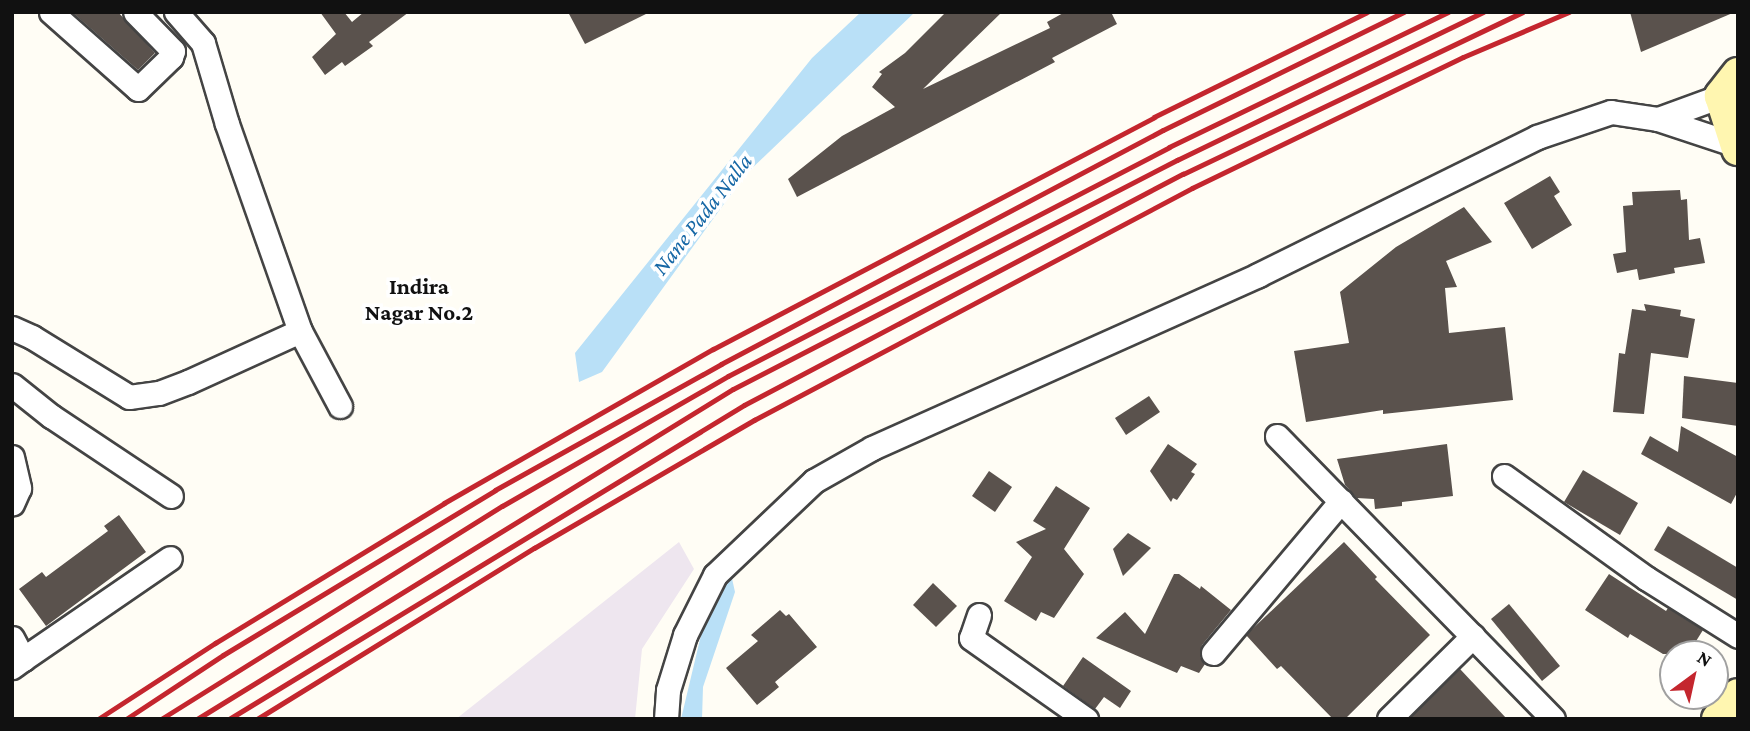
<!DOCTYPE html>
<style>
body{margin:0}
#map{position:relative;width:1750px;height:731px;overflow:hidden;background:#fffdf5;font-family:"Crimson Pro",serif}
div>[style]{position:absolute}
.industrial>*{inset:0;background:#eee6ef}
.water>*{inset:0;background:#b9e0f7}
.building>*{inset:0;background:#5a524d}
.roads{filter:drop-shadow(2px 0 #444) drop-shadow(-2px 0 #444) drop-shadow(0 2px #444) drop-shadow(0 -2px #444)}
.street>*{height:23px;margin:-11.5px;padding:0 11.5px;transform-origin:11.5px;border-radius:11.5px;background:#fff}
.secondary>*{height:32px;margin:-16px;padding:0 16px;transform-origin:16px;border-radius:16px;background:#fff6b0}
.rail>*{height:5px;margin:-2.5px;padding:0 2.5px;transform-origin:2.5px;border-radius:2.5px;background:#c4262e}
span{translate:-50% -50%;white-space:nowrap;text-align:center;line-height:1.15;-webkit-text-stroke:7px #fff;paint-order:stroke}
.water-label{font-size:23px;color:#1768a6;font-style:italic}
.neighbourhood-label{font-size:23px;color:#111;font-weight:700}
.frame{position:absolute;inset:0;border:14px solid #111;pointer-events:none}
.north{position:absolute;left:1659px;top:640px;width:70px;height:70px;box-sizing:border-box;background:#fff;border:2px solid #a0a0a0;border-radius:50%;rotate:33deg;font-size:19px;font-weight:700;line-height:28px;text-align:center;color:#111}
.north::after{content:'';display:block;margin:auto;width:24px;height:32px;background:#c4262e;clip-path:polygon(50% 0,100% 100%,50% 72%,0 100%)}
</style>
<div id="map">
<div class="industrial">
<div style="clip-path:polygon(679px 542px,694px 569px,642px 649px,635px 719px,456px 719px)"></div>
</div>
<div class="water">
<div style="clip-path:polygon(861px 12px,915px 12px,745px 175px,602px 372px,579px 382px,575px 353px,812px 58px)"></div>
<div style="clip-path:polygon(731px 574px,735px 592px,703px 687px,702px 719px,681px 719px,712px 589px)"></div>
</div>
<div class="building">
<div style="clip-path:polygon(72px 12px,118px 12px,155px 53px,138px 70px)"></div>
<div style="clip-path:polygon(320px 12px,344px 12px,352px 22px,364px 12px,409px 12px,369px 42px,373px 46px,345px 66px,342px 62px,325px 75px,312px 57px,336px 34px)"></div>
<div style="clip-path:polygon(568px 12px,650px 12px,585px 44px)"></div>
<div style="clip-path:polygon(946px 12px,1002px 12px,923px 89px,1050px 28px,1047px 22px,1065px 12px,1111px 12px,1117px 24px,1052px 58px,1055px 62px,797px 197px,788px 179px,842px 136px,895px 107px,872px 87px,882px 74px,879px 72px,905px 53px)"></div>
<div style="clip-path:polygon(1630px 12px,1735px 12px,1641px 52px)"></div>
<div style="clip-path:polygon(1550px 176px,1560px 192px,1554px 196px,1572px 225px,1532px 249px,1504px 203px)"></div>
<div style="clip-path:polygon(1680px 190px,1681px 200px,1687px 199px,1689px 240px,1700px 238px,1705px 263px,1674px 268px,1675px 273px,1639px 280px,1637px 269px,1617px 273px,1613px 254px,1626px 252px,1623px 206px,1633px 205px,1632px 192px)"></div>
<div style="clip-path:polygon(1464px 207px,1492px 242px,1446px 261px,1457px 287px,1445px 288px,1449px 333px,1505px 327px,1513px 400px,1383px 414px,1383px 410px,1306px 422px,1294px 351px,1349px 343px,1340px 292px,1396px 247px)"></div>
<div style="clip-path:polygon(1644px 304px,1681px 310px,1680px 316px,1695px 319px,1688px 358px,1651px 353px,1644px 414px,1613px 412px,1619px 353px,1625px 354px,1632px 309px,1646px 311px)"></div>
<div style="clip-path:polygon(1684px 376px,1738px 383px,1738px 426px,1682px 418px)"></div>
<div style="clip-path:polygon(1149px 396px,1160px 412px,1126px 435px,1115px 418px)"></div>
<div style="clip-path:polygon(1681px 426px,1738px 457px,1738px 491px,1731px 504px,1641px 454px,1650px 436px,1678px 452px)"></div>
<div style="clip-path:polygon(1168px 444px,1197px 464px,1191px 472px,1195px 474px,1177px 500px,1173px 498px,1171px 502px,1150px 471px)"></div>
<div style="clip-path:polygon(1447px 444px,1453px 496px,1402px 502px,1402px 506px,1375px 509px,1374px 499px,1357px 498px,1345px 485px,1337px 459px)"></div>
<div style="clip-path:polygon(1583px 470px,1638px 503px,1620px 535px,1564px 502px)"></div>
<div style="clip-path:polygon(989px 471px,1012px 487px,995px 512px,972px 496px)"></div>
<div style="clip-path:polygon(1056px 486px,1090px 508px,1064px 549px,1084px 574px,1054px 618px,1041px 612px,1036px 621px,1004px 601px,1032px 557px,1016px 542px,1046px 529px,1033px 521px)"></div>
<div style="clip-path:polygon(119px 515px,146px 552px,46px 626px,19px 589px,42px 572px,46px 577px,108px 531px,104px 526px)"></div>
<div style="clip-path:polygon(1668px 526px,1738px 568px,1738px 600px,1654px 550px)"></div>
<div style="clip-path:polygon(1128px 533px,1151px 548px,1123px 576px,1113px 549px)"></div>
<div style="clip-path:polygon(1344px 542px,1377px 577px,1375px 579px,1430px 635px,1345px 719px,1333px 719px,1281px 666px,1277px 669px,1246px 635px)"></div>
<div style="clip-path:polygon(1174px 574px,1179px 574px,1200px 589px,1201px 586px,1231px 610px,1202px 645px,1200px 657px,1205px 664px,1199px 673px,1181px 666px,1177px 673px,1096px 638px,1125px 612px,1145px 634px)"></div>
<div style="clip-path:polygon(1609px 574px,1666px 611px,1668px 608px,1703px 630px,1688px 654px,1663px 654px,1630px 634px,1628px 638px,1585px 610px)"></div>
<div style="clip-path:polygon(933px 583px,957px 606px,936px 627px,913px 605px)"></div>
<div style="clip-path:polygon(1509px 604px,1560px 666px,1542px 681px,1491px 619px)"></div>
<div style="clip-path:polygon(780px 610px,786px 616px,789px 614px,817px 647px,775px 682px,779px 687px,757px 705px,726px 668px,758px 641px,751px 635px)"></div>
<div style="clip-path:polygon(1083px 657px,1131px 691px,1120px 708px,1104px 697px,1095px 709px,1063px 686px)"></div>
<div style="clip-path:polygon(1460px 669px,1507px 719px,1409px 719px)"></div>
</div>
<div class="roads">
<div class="street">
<div style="left:51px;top:12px;width:116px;rotate:41.5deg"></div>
<div style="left:138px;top:89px;width:46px;rotate:-44.1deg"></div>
<div style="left:171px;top:57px;width:6px;rotate:-72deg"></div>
<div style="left:173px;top:51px;width:54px;rotate:-134.3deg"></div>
<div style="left:176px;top:12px;width:41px;rotate:48.9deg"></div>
<div style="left:203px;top:43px;width:84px;rotate:73.5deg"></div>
<div style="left:227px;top:124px;width:219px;rotate:70.6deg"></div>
<div style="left:300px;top:331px;width:85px;rotate:61.9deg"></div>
<div style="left:1658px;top:119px;width:67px;rotate:-20.1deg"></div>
<div style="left:1721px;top:96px;width:14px;rotate:4deg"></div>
<div style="left:12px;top:328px;width:22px;rotate:24deg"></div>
<div style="left:32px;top:337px;width:114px;rotate:31.7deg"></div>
<div style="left:129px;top:397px;width:30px;rotate:-8deg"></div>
<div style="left:159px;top:393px;width:31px;rotate:-21deg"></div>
<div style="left:188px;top:382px;width:123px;rotate:-24.5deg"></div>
<div style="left:12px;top:385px;width:50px;rotate:38.5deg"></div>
<div style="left:51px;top:416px;width:144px;rotate:33.7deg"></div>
<div style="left:1277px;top:436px;width:395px;rotate:45.7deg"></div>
<div style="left:12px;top:457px;width:32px;rotate:77deg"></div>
<div style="left:19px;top:488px;width:17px;rotate:114deg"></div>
<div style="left:1504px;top:476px;width:175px;rotate:35.7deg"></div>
<div style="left:1646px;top:578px;width:109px;rotate:32.2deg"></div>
<div style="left:979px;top:615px;width:24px;rotate:109deg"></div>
<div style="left:971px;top:638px;width:141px;rotate:35.2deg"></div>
<div style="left:12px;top:638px;width:24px;rotate:62deg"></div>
<div style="left:23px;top:659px;width:14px;rotate:144deg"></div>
<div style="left:1213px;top:653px;width:199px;rotate:-49.9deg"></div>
<div style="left:23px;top:659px;width:178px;rotate:-34.5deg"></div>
<div style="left:666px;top:719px;width:29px;rotate:-86deg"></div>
<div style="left:668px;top:690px;width:58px;rotate:-72.8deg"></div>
<div style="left:685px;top:635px;width:67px;rotate:-63.4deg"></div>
<div style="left:715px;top:575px;width:137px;rotate:-43.5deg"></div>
<div style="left:814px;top:481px;width:67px;rotate:-29.6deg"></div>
<div style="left:872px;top:448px;width:423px;rotate:-24.1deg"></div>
<div style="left:1258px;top:275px;width:311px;rotate:-26.3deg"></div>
<div style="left:1537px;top:137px;width:78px;rotate:-18.7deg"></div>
<div style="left:1611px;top:112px;width:48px;rotate:8.5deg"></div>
<div style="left:1658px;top:119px;width:82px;rotate:18.4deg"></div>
<div style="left:1389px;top:719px;width:118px;rotate:-44.7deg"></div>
</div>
<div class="secondary">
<div style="left:1738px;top:74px;width:28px;rotate:128deg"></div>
<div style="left:1721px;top:96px;width:56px;rotate:72.2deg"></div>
<div style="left:1718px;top:719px;width:31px;rotate:-50deg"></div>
</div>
</div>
<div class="rail">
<div style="left:98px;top:719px;width:140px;rotate:-33deg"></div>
<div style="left:215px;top:643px;width:268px;rotate:-31.4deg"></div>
<div style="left:444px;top:503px;width:310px;rotate:-29.8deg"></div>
<div style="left:713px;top:349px;width:498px;rotate:-27.7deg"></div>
<div style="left:1154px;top:117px;width:237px;rotate:-26.2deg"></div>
<div style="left:126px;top:719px;width:116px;rotate:-33.4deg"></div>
<div style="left:223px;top:655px;width:318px;rotate:-31.2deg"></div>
<div style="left:495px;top:490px;width:259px;rotate:-29.1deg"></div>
<div style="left:721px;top:364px;width:500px;rotate:-27.9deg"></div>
<div style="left:1163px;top:130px;width:268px;rotate:-26.1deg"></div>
<div style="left:161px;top:719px;width:402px;rotate:-32deg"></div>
<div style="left:502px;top:506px;width:261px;rotate:-29.9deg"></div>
<div style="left:728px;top:376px;width:497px;rotate:-27.4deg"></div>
<div style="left:1169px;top:147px;width:310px;rotate:-25.8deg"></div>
<div style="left:197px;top:719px;width:629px;rotate:-31.62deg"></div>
<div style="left:733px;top:389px;width:500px;rotate:-27.3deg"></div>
<div style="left:1177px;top:160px;width:340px;rotate:-25.8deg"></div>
<div style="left:229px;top:719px;width:603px;rotate:-31.37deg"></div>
<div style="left:744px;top:405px;width:496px;rotate:-27.8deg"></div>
<div style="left:1183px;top:174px;width:376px;rotate:-25.5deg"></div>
<div style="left:257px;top:719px;width:326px;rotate:-31.7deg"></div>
<div style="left:534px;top:548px;width:255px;rotate:-30.2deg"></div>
<div style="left:754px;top:420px;width:496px;rotate:-27.9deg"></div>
<div style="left:1192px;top:188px;width:301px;rotate:-25.8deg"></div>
<div style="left:1463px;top:57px;width:115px;rotate:-23deg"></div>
</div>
<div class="water-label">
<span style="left:702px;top:214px;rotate:-52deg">Nane Pada Nalla</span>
</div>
<div class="neighbourhood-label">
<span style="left:419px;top:299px">Indira<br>Nagar No.2</span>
</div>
<div class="frame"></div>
<div class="north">N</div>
</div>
